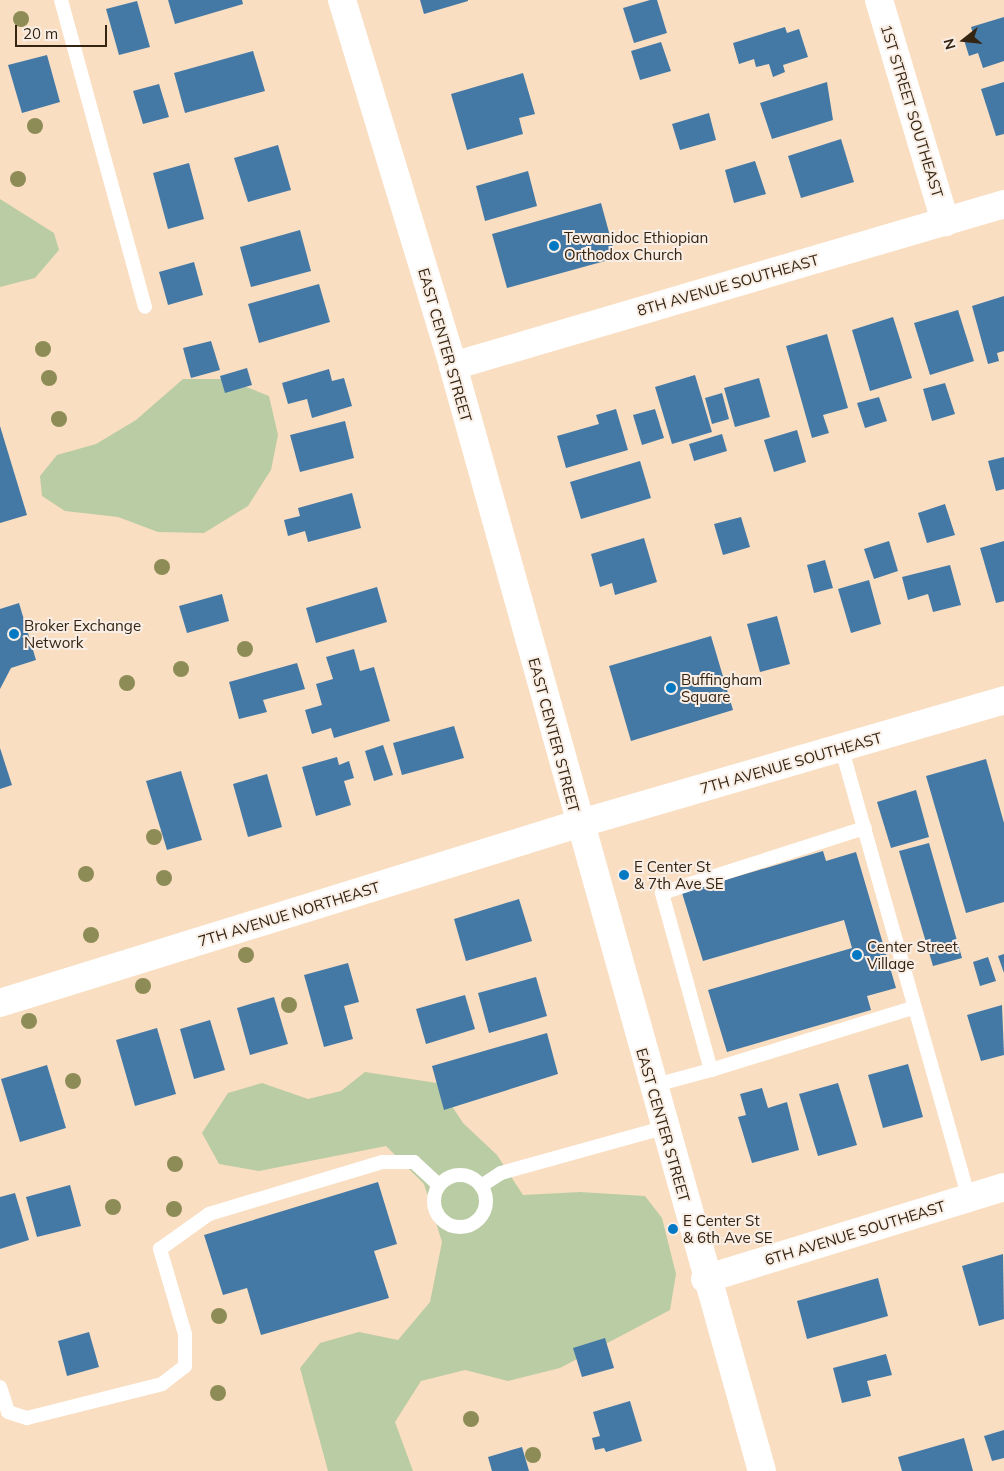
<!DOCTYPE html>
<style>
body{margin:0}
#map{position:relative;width:1004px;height:1471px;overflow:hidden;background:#fadec2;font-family:Mulish,sans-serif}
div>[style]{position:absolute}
.green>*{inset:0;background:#bacca3}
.building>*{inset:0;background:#4479a6}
.service>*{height:14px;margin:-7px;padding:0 7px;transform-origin:7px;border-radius:7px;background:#fff}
.service>.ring{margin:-7px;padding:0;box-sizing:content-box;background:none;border:14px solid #fff;border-radius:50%}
.minor>*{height:28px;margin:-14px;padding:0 14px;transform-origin:14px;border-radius:14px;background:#fff}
.tertiary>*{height:28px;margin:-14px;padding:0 14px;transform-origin:14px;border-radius:14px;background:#fff}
.trees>*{width:16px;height:16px;margin:-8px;border-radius:50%;background:#8d8c57}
.dots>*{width:14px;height:14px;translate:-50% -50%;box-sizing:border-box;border:2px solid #f8eee5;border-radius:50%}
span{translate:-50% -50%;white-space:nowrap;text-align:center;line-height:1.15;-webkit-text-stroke:4px #f8eee5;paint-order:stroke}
.street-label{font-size:15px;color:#352411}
.poi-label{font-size:15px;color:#352411}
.left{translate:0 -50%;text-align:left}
.north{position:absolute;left:939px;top:15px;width:50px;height:50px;-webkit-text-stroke:4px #f8eee5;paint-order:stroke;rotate:254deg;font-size:14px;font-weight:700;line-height:20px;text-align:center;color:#352411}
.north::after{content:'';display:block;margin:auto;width:18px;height:22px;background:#352411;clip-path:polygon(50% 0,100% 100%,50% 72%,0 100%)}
.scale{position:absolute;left:15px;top:25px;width:92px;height:22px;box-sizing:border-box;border:2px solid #352411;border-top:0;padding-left:6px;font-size:15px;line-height:18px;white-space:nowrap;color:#352411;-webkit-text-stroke:4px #f8eee5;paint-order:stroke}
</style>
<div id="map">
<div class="green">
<div style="clip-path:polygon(0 199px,54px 233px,59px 250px,35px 278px,0 287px)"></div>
<div style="clip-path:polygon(183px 379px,226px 379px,269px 396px,278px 435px,271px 470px,248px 506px,204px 533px,158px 532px,118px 517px,65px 511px,42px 496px,40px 476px,57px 455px,96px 444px,136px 420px)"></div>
<div style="clip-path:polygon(365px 1072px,437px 1083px,463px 1123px,497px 1155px,523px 1195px,580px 1192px,645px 1196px,662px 1218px,676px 1274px,670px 1310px,560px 1368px,508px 1381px,465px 1370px,421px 1381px,395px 1422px,413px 1471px,328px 1471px,300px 1368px,320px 1343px,359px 1332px,398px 1340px,430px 1302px,442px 1242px,424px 1184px,386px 1146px,259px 1171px,219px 1164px,202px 1133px,228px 1093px,262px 1083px,308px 1099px,341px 1091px)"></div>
</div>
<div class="building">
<div style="clip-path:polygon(168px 0,242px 0,243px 4px,175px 24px)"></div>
<div style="clip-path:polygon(420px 0,468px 0,468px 1px,424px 14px)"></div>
<div style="clip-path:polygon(650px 0,657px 0,667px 33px,634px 43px,623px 8px)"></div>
<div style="clip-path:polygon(137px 1px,150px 47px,119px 55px,106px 9px)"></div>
<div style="clip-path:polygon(1004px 17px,1004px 61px,983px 68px,978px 53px,969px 56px,964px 40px,974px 37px,971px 27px)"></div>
<div style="clip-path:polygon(785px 27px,787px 33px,799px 29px,808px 57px,783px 65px,785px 72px,773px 77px,769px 64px,756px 67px,754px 59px,739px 64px,733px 43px)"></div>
<div style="clip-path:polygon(661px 42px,671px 71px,640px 80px,631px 51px)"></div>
<div style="clip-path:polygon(253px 51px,265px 91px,185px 113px,174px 73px)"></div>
<div style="clip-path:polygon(47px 55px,60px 102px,22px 113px,8px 65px)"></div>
<div style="clip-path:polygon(523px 73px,535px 114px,519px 118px,523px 134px,467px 150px,451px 94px)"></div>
<div style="clip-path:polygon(827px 82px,833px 120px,772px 139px,760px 103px)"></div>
<div style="clip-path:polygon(1004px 82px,1004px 134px,996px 136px,981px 89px)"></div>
<div style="clip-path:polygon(159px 84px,169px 117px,143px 124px,133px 91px)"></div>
<div style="clip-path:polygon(709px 113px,716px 140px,680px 150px,672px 124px)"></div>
<div style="clip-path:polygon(841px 139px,854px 182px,801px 198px,788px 156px)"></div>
<div style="clip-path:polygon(278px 145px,291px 190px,248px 202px,234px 158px)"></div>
<div style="clip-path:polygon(755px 161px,766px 194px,734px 203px,725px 170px)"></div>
<div style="clip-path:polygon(189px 163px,204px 219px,168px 229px,153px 173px)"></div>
<div style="clip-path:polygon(528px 171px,537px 206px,485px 221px,476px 186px)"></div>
<div style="clip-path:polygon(601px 203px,616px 258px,507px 288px,492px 234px)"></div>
<div style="clip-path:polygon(300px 230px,311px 271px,251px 287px,240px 247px)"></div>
<div style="clip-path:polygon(194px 262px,203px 295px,168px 305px,159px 272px)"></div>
<div style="clip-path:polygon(319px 284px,330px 322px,259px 343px,248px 304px)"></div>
<div style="clip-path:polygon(1004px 296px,1004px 351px,997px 353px,999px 361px,988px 364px,972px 306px)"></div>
<div style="clip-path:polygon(958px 310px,974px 361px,930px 375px,914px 323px)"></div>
<div style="clip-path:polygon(893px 317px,912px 378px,870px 391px,852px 330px)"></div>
<div style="clip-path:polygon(827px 334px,848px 408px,823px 415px,829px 433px,812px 438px,786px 346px)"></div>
<div style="clip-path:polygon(211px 341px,220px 370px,191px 378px,183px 348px)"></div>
<div style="clip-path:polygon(247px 368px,252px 385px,225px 393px,220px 376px)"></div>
<div style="clip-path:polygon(329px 369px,332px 381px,344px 378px,352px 406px,312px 418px,307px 399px,288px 404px,282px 383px)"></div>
<div style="clip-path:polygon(695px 375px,712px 432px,672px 444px,655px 387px)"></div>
<div style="clip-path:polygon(759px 378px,770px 417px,735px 427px,724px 388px)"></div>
<div style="clip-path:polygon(945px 383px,955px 414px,932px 421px,923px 389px)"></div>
<div style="clip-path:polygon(722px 393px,729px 419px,712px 424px,705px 398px)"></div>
<div style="clip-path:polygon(879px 397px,887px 421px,865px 428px,857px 403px)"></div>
<div style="clip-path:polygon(616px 409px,628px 450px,566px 468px,557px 436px,599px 424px,596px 415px)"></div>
<div style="clip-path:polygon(655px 409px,664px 438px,642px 445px,633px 415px)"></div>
<div style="clip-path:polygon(345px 421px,354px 458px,300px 472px,290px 435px)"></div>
<div style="clip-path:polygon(0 426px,27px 515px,0 523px)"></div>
<div style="clip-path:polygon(797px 430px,806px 462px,774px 472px,764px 440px)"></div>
<div style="clip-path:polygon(722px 434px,727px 451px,694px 461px,689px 444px)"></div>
<div style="clip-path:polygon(1004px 457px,1004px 489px,996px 491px,988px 461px)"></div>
<div style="clip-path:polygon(640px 461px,651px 498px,581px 519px,570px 482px)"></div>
<div style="clip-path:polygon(352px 493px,361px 528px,308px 542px,305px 531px,288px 536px,284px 520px,300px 516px,298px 508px)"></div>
<div style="clip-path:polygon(945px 504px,955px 535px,927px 543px,918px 513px)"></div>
<div style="clip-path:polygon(741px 517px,750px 547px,723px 555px,714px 524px)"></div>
<div style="clip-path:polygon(644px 538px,657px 582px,615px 595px,612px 583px,600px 587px,591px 554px)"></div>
<div style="clip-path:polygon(889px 541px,898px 571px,874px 579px,864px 549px)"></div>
<div style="clip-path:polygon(1004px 541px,1004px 601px,996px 603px,980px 548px)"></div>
<div style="clip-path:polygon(825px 560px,833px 588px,814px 593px,807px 565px)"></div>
<div style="clip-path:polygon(950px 565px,961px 605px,933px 612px,928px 594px,908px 600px,902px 577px)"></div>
<div style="clip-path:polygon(869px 580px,881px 624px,851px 633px,838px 589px)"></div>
<div style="clip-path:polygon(377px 587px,387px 622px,316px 643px,306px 608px)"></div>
<div style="clip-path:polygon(222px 594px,229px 621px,187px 633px,179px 606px)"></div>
<div style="clip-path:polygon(19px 603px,36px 660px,11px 668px,0 689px,0 609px)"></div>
<div style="clip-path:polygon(777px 616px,790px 664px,760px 672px,747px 624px)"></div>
<div style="clip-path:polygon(711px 636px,733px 710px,631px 741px,609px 666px)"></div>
<div style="clip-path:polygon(354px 649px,360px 671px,374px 667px,390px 721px,334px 738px,331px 728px,312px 734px,305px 710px,322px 705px,316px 684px,333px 679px,326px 657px)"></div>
<div style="clip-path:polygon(297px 663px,305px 689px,263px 700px,267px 712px,239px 719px,229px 682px)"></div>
<div style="clip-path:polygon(454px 726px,464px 758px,402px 775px,393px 743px)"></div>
<div style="clip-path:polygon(383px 745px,393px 775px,374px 781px,365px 751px)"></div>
<div style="clip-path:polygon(0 748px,12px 785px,0 789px)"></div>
<div style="clip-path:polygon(337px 757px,339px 765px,349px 761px,354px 778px,344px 781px,351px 805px,316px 816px,302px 767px)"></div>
<div style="clip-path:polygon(986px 759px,1004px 823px,1004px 902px,966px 913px,926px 776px)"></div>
<div style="clip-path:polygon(181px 771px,202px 840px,167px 850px,146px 781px)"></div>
<div style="clip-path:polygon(267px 774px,282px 827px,248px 837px,233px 784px)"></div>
<div style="clip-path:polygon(916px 790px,929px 837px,891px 848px,877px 802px)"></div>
<div style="clip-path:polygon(929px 843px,962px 958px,933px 966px,899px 851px)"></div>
<div style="clip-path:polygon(823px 851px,826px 861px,856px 852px,896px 988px,867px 996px,871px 1010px,727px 1052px,708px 990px,852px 948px,844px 920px,703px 961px,682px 893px)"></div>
<div style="clip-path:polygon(519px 899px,532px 941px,466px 961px,454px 919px)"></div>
<div style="clip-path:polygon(1004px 954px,1004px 973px,998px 956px)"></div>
<div style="clip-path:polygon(988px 957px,996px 981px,980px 986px,973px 962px)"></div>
<div style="clip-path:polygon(348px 963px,359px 1002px,344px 1006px,353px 1039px,324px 1047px,304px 975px)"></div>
<div style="clip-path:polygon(536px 977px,547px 1016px,489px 1033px,478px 993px)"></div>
<div style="clip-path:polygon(465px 995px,475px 1029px,426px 1044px,416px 1009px)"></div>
<div style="clip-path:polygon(274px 997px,288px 1044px,250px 1055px,237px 1008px)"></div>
<div style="clip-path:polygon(1002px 1005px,1004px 1055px,981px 1061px,967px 1015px)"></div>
<div style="clip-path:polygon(210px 1020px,225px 1070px,194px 1079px,180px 1029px)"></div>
<div style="clip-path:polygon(157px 1028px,176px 1094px,135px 1106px,116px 1040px)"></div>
<div style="clip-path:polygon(547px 1033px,558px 1074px,444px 1110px,432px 1066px)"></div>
<div style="clip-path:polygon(908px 1064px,923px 1117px,883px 1128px,868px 1075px)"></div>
<div style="clip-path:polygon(47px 1065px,66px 1128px,20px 1142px,1px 1079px)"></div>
<div style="clip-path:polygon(838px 1083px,857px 1145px,818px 1156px,799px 1094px)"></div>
<div style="clip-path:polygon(762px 1088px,768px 1108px,787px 1102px,799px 1150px,752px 1163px,738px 1117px,746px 1115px,740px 1094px)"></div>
<div style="clip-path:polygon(378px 1182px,397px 1244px,374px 1251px,389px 1298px,261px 1335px,247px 1288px,223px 1295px,204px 1235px)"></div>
<div style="clip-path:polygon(70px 1185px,81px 1226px,37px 1237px,26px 1197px)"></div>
<div style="clip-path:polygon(15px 1193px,29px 1240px,0 1249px,0 1197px)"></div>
<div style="clip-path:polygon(1003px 1254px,1004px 1319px,979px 1326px,962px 1266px)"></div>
<div style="clip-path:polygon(878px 1278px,888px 1316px,807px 1339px,797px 1301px)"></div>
<div style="clip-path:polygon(89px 1332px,99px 1367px,67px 1376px,58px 1341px)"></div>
<div style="clip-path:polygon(605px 1338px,614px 1368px,582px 1377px,573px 1348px)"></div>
<div style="clip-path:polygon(886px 1354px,892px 1375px,867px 1381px,871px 1396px,842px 1403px,833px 1368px)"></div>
<div style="clip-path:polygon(630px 1401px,642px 1441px,606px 1452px,604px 1448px,595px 1450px,592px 1438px,600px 1436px,593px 1412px)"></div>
<div style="clip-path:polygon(1004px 1430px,1004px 1458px,992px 1461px,984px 1436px)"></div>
<div style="clip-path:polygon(964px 1438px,973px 1471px,902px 1471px,898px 1457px)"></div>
<div style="clip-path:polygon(522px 1447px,529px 1471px,492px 1471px,488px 1457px)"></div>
</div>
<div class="service">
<div style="left:61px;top:0;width:318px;rotate:74.7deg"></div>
<div style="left:842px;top:750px;width:466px;rotate:74.2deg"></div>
<div style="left:711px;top:1070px;width:211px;rotate:-17.1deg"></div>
<div style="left:652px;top:1086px;width:61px;rotate:-15.2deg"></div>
<div style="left:711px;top:1070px;width:184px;rotate:-105.5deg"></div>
<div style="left:662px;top:893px;width:213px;rotate:-17.8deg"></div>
<div class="ring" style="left:434px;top:1175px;width:38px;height:38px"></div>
<div style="left:481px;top:1186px;width:24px;rotate:-33deg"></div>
<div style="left:501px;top:1173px;width:168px;rotate:-15.5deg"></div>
<div style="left:0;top:1387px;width:26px;rotate:72deg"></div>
<div style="left:8px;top:1412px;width:20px;rotate:18deg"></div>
<div style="left:27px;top:1418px;width:139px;rotate:-14.1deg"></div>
<div style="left:162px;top:1384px;width:29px;rotate:-38deg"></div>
<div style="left:185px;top:1366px;width:32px;rotate:-90deg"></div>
<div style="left:185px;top:1334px;width:89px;rotate:-106.4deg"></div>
<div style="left:160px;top:1249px;width:60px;rotate:-35.5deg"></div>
<div style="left:209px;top:1214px;width:181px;rotate:-16.7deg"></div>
<div style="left:382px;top:1162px;width:32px"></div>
<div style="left:414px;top:1162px;width:34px;rotate:43deg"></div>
</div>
<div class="minor">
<div style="left:879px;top:0;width:232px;rotate:73.4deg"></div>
<div style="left:453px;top:366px;width:574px;rotate:-16.38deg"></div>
<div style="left:0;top:1003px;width:605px;rotate:-17.21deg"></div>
<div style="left:578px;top:824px;width:444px;rotate:-16.2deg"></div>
<div style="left:705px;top:1279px;width:313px;rotate:-17.1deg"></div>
</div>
<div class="tertiary">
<div style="left:342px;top:0;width:382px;rotate:73.1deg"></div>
<div style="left:453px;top:366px;width:1147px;rotate:74.38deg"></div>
</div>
<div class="trees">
<div style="left:21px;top:19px"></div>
<div style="left:35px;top:126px"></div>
<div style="left:18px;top:179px"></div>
<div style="left:43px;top:349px"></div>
<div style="left:49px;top:378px"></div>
<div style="left:59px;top:419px"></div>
<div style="left:162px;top:567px"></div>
<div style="left:245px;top:649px"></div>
<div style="left:181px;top:669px"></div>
<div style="left:127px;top:683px"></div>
<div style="left:154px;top:837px"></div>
<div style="left:86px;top:874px"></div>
<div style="left:164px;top:878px"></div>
<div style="left:91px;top:935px"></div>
<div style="left:246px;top:955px"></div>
<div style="left:143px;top:986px"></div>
<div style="left:289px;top:1005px"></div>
<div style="left:29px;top:1021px"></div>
<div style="left:73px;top:1081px"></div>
<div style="left:175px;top:1164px"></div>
<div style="left:113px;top:1207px"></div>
<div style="left:174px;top:1209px"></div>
<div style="left:219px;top:1316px"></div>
<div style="left:218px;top:1393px"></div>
<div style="left:471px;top:1419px"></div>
<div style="left:533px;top:1455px"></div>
</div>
<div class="dots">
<div style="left:554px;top:246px;background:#0379c3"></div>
<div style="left:14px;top:634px;background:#0379c3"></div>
<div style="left:671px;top:688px;background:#0379c3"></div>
<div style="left:624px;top:875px;background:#0379c3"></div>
<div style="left:857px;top:955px;background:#0379c3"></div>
<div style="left:673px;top:1229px;background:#0379c3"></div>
</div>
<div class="street-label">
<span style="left:912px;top:111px;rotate:73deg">1ST STREET SOUTHEAST</span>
<span style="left:728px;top:285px;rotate:-16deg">8TH AVENUE SOUTHEAST</span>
<span style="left:445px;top:345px;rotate:74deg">EAST CENTER STREET</span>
<span style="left:554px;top:735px;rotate:75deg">EAST CENTER STREET</span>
<span style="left:791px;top:763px;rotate:-16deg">7TH AVENUE SOUTHEAST</span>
<span style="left:289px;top:914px;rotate:-17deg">7TH AVENUE NORTHEAST</span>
<span style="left:663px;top:1125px;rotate:74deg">EAST CENTER STREET</span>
<span style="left:855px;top:1233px;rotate:-17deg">6TH AVENUE SOUTHEAST</span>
</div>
<div class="poi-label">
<span class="left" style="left:564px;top:246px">Tewanidoc Ethiopian<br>Orthodox Church</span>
<span class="left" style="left:24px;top:634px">Broker Exchange<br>Network</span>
<span class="left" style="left:681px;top:688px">Buffingham<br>Square</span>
<span class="left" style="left:634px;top:875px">E Center St<br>&amp; 7th Ave SE</span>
<span class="left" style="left:867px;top:955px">Center Street<br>Village</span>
<span class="left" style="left:683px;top:1229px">E Center St<br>&amp; 6th Ave SE</span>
</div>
<div class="north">N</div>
<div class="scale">20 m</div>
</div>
